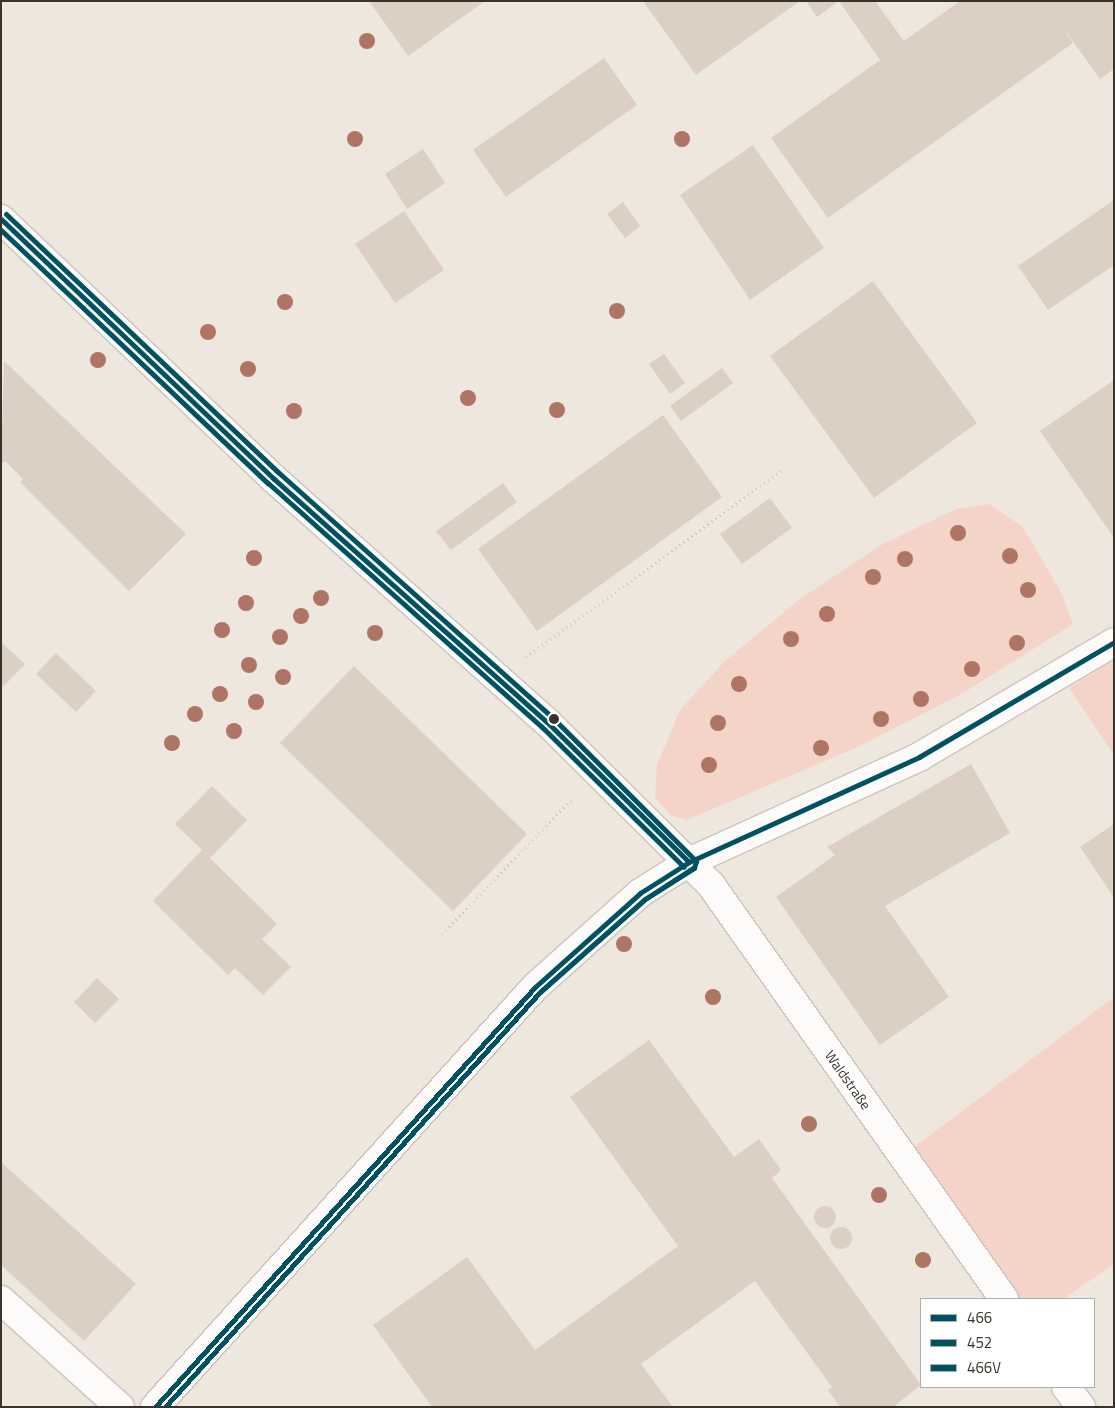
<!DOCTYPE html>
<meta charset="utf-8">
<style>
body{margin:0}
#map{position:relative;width:1115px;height:1408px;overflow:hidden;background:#eee7dd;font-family:"Titillium Web",sans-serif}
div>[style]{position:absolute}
.green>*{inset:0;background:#f4d3c8}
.building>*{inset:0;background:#dcd0c5}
.round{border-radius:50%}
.path>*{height:3px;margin-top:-1.5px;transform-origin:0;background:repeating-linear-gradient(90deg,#cbc9c7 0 1px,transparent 0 5px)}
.roads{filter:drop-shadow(1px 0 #cbc5bd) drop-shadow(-1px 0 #cbc5bd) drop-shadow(0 1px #cbc5bd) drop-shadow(0 -1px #cbc5bd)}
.minor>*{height:28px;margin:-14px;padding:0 14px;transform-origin:14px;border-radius:14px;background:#fcfbfa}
.bus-1>*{height:5px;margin:-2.5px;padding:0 2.5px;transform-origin:2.5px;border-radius:2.5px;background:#005262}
.bus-2>*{height:5px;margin:-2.5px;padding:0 2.5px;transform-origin:2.5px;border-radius:2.5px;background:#005262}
.bus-3>*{height:5px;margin:-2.5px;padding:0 2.5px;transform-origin:2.5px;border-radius:2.5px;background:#005262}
.trees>*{width:16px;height:16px;margin:-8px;border-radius:50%;background:#ae7464}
.dots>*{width:14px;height:14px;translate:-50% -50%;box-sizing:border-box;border:2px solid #fff;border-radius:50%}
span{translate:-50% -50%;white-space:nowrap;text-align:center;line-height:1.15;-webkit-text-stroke:5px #fff;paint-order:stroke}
.street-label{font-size:14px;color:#38332c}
.frame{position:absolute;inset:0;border:2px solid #38332c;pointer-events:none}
.legend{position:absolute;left:920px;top:1298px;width:175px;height:90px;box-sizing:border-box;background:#fff;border:1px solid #afadab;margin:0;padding:6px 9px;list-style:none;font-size:15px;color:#38332c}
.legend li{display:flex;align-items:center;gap:10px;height:25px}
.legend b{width:25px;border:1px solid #afadab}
</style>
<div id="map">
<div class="green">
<div style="clip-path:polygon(989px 504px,1023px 527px,1062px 594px,1073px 624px,963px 693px,858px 747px,687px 820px,670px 815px,655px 797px,657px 765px,680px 710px,725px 661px,800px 599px,883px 544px,956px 509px)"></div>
<div style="clip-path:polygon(1114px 660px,1114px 755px,1069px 688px)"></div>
<div style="clip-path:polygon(1114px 997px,1114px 1264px,1063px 1299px,1018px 1299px,913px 1148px)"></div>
</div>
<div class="building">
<div style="clip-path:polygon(369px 1px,485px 1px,408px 56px)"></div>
<div style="clip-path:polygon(643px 1px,800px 1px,696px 75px)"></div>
<div style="clip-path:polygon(806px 1px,875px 1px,904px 41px,960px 1px,1114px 1px,1114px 69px,1100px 79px,1059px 22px,1073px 43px,828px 218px,771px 138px,880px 60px,839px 1px,817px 17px)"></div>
<div style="clip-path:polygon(604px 58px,637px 105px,506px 197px,473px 150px)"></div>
<div style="clip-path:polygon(753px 145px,824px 248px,750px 300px,680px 195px)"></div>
<div style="clip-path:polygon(423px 149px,445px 183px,407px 209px,385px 174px)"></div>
<div style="clip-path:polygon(1114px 200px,1114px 265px,1048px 310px,1018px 266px)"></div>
<div style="clip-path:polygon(623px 202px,640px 226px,625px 238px,607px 214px)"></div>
<div style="clip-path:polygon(404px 211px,444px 270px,395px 303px,355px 244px)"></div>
<div style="clip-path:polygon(873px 281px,977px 423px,874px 498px,770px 356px)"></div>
<div style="clip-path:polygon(664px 354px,685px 383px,670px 394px,649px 364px)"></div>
<div style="clip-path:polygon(4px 361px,186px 534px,129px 591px,20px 482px,23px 479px,5px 461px,1px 464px)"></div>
<div style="clip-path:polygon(722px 368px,733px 383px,681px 421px,670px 406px)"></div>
<div style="clip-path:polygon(1114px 380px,1114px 538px,1040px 431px)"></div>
<div style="clip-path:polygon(663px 415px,722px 497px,537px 631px,478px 549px)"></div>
<div style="clip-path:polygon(503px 483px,517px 502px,451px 550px,436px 531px)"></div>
<div style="clip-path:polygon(770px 498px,792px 528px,742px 564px,720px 534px)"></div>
<div style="clip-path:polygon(1px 642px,25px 664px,1px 689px)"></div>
<div style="clip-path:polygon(56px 653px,96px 691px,76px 712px,36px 674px)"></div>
<div style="clip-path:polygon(354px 666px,527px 834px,453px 911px,280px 743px)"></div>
<div style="clip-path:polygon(971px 764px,1010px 833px,885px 906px,949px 997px,880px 1045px,776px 897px,835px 855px,827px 847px)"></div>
<div style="clip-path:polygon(212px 786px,247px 820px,210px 858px,277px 924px,262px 939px,291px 967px,263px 995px,235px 968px,228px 975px,153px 901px,202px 850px,175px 824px)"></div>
<div style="clip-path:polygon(1114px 824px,1114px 898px,1080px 847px)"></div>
<div style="clip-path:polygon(97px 978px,119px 999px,95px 1023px,74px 1002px)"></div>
<div style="clip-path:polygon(649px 1040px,734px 1157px,759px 1139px,781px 1170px,772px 1178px,921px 1385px,893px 1407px,840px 1407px,828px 1390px,832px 1387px,755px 1281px,641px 1364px,673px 1407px,432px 1407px,373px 1325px,467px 1257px,535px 1350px,678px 1246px,570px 1097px)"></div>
<div style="clip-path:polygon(1px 1162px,136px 1284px,84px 1341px,1px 1265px)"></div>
<div class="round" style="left:814px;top:1206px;width:22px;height:22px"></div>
<div class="round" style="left:830px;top:1227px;width:22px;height:22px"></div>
</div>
<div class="path">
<div style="left:526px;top:657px;width:317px;rotate:-36.1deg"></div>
<div style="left:442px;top:934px;width:190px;rotate:-46.1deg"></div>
</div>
<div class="roads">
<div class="minor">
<div style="left:1px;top:219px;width:376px;rotate:43.6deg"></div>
<div style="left:273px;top:478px;width:367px;rotate:41.7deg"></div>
<div style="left:547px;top:722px;width:231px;rotate:44.8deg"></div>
<div style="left:711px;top:885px;width:507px;rotate:54.71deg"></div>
<div style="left:1px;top:1300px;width:160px;rotate:42deg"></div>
<div style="left:1066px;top:1387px;width:25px;rotate:53deg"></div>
<div style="left:155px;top:1407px;width:566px;rotate:-47.86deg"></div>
<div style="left:535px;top:987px;width:141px;rotate:-41.8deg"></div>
<div style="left:640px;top:893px;width:58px;rotate:-32.3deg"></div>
<div style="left:689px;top:862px;width:253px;rotate:-24.5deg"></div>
<div style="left:919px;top:757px;width:226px;rotate:-30.5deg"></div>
</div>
</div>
<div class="bus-1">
<div style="left:1px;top:219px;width:376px;rotate:43.6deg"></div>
<div style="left:273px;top:478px;width:367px;rotate:41.7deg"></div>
<div style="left:547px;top:722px;width:199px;rotate:44.6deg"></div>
<div style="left:155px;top:1407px;width:566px;rotate:-47.86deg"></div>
<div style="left:535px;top:987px;width:141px;rotate:-41.8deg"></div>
<div style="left:640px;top:893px;width:58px;rotate:-32.3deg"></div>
<div style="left:689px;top:862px;width:253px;rotate:-24.5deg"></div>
<div style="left:919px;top:757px;width:226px;rotate:-30.5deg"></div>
</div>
<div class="bus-2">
<div style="left:1px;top:230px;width:368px;rotate:43.5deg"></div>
<div style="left:268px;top:483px;width:367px;rotate:41.7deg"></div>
<div style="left:542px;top:727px;width:199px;rotate:44.6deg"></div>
<div style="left:165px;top:1407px;width:559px;rotate:-47.9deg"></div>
<div style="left:540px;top:992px;width:140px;rotate:-41.5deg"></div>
<div style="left:645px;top:899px;width:57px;rotate:-32.9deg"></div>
</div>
<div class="bus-3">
<div style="left:6px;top:214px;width:375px;rotate:43.5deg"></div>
<div style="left:278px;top:472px;width:368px;rotate:41.8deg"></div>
<div style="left:552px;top:717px;width:204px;rotate:45deg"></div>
<div style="left:696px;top:861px;width:7px;rotate:106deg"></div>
<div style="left:694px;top:868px;width:58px;rotate:147.7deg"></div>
<div style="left:645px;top:899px;width:140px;rotate:138.5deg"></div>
<div style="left:540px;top:992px;width:559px;rotate:132.1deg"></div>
</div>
<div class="trees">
<div style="left:367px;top:41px"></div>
<div style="left:355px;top:139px"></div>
<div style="left:682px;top:139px"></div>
<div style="left:285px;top:302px"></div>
<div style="left:617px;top:311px"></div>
<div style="left:208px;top:332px"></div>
<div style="left:98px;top:360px"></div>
<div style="left:248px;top:369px"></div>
<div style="left:468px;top:398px"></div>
<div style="left:557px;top:410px"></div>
<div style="left:294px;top:411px"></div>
<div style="left:958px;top:533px"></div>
<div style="left:1010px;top:556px"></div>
<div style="left:254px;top:558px"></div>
<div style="left:905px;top:559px"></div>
<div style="left:873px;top:577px"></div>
<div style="left:1028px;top:590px"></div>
<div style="left:321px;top:598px"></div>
<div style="left:246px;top:603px"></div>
<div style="left:827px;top:614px"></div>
<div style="left:301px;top:616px"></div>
<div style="left:222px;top:630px"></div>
<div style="left:375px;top:633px"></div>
<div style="left:280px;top:637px"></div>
<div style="left:791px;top:639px"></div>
<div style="left:1017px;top:643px"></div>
<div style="left:249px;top:665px"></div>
<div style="left:972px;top:669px"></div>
<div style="left:283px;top:677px"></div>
<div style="left:739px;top:684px"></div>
<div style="left:220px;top:694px"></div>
<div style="left:921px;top:699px"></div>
<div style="left:256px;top:702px"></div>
<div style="left:195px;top:714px"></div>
<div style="left:881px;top:719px"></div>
<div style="left:718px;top:723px"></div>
<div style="left:234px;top:731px"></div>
<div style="left:172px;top:743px"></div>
<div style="left:821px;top:748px"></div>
<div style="left:709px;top:765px"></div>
<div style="left:624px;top:944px"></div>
<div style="left:713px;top:997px"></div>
<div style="left:809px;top:1124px"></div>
<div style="left:879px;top:1195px"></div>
<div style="left:923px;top:1260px"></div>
</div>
<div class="dots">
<div style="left:554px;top:719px;background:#38332c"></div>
</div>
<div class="street-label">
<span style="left:848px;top:1080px;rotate:55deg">Waldstraße</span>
</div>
<div class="frame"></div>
<ul class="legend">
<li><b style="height:6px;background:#005262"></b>466</li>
<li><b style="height:6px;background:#005262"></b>452</li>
<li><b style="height:6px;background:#005262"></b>466V</li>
</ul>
</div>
